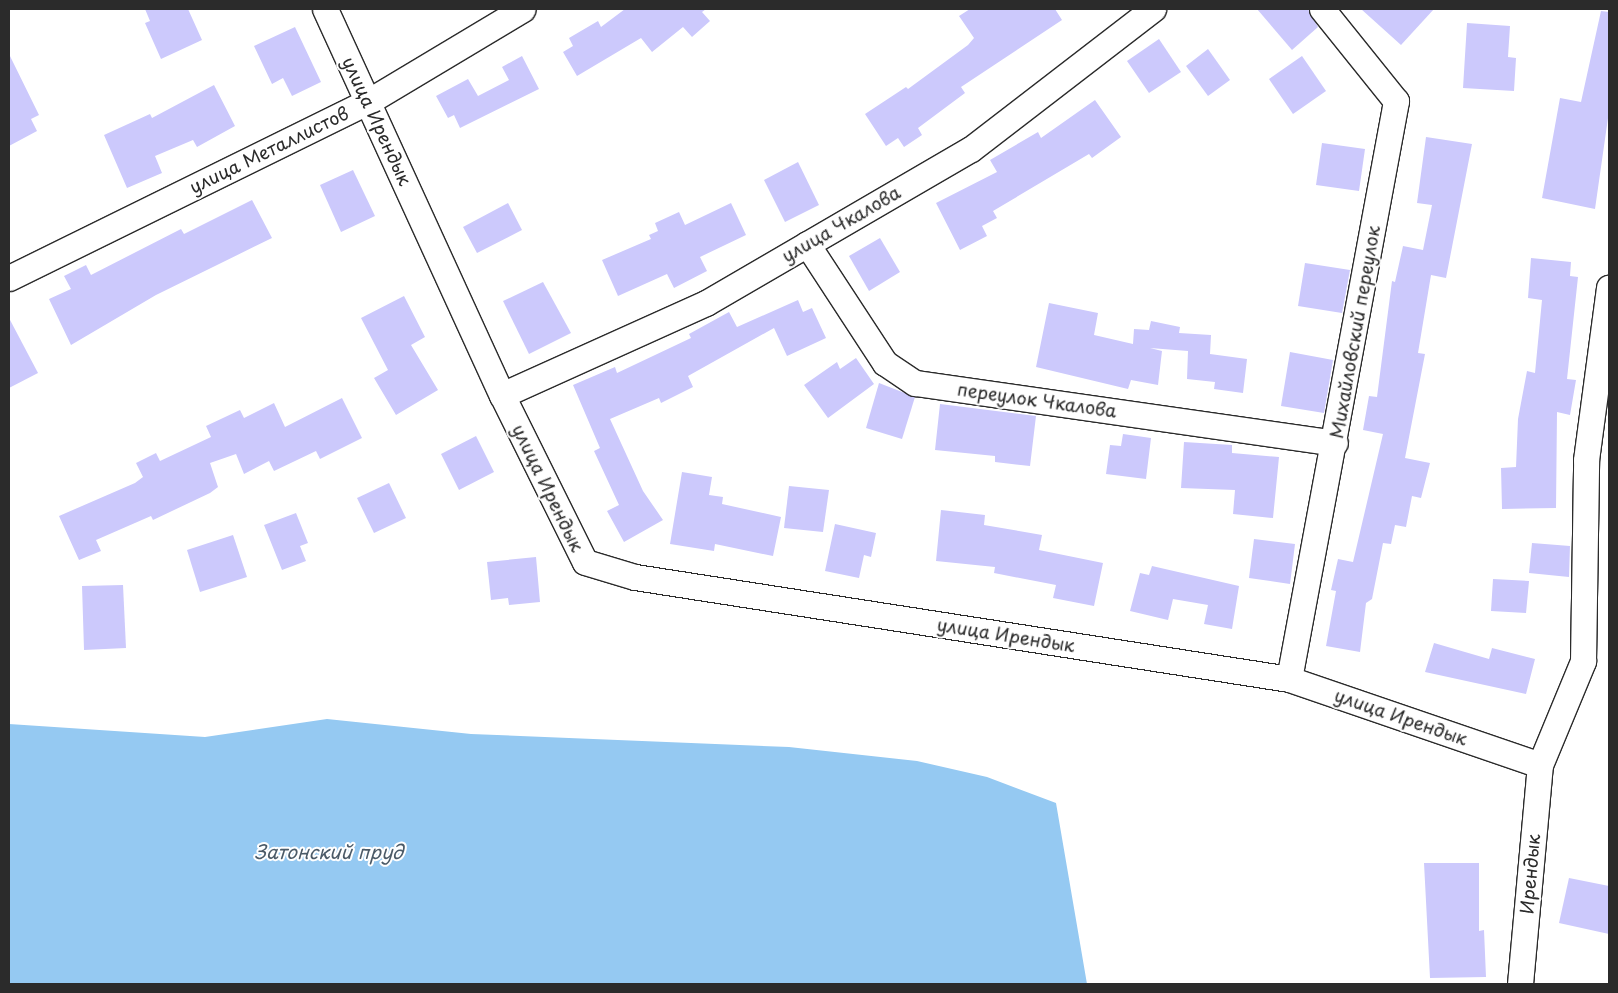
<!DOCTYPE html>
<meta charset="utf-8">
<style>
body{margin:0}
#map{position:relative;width:1618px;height:993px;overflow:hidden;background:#fff;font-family:"Playpen Sans",sans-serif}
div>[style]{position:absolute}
.water>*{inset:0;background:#95c9f2}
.building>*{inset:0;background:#ccc9fc}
.roads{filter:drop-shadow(1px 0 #2b2b2b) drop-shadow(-1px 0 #2b2b2b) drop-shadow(0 1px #2b2b2b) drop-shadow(0 -1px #2b2b2b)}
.minor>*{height:25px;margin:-12.5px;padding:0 12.5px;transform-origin:12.5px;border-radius:12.5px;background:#fff}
span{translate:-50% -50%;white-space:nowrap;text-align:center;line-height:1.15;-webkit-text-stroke:4px #fff;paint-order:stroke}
.street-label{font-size:18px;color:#2b2b2b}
.water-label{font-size:19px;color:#4b5a67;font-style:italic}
.frame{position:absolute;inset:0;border:10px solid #2b2b2b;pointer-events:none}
</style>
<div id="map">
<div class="water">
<div style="clip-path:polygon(327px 719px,471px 734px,789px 747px,917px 761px,987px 777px,1056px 803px,1087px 984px,9px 984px,9px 724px,205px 737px)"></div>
</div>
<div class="building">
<div style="clip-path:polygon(145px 9px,188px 9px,202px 40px,161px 59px,145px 23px,150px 21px)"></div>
<div style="clip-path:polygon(625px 9px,706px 9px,702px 12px,710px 21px,692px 37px,683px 27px,652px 52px,641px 38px,577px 76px,563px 52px,573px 46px,569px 38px,598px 21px,601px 27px)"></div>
<div style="clip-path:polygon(970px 9px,1055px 9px,1062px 20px,961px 87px,965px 93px,918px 128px,922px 135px,904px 147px,898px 138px,886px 146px,865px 114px,906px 87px,908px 89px,968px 45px,974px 38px,959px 16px)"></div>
<div style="clip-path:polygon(1257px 9px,1308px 9px,1318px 27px,1292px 50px)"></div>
<div style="clip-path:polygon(1361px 9px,1434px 9px,1401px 45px)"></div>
<div style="clip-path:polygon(1601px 11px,1609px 12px,1609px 111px,1595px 209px,1542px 198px,1560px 98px,1581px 102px)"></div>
<div style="clip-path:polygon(1467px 23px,1510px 26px,1508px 57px,1516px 58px,1514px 91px,1463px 88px)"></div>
<div style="clip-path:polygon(295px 27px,321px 82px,292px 96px,283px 78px,272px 84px,254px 46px)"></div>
<div style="clip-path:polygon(1159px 39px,1181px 72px,1149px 93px,1127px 61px)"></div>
<div style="clip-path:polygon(1208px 49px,1230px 80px,1208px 96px,1186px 66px)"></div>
<div style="clip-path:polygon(9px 54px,39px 115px,31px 119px,37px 131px,9px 146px)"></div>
<div style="clip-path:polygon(522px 56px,539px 89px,460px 128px,454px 115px,448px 118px,436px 96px,468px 79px,478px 96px,509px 80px,502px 67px)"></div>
<div style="clip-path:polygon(1302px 56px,1326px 91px,1293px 114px,1269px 79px)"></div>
<div style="clip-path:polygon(214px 85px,235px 126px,197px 147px,193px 140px,155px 156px,162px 173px,127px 188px,104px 135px,150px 114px,152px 118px)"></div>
<div style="clip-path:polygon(1095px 100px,1121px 137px,1092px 158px,1089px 154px,993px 211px,997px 218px,982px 226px,987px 236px,960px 250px,936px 203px,997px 172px,990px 160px,1038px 132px,1041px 138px)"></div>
<div style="clip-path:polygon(1426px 137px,1472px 144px,1446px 278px,1431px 275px,1418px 353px,1425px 354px,1405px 458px,1430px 463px,1421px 498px,1412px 496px,1406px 527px,1395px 525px,1391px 544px,1383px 543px,1372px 599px,1366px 603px,1360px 652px,1326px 646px,1336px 591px,1331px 590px,1338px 559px,1353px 562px,1383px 434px,1363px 430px,1369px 396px,1377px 397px,1392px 281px,1395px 282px,1403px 246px,1423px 250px,1432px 205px,1417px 203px)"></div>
<div style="clip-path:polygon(1322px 143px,1365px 149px,1359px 191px,1316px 185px)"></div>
<div style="clip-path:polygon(798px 162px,819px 205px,785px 222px,764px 180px)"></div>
<div style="clip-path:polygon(353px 170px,375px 216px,341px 232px,320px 185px)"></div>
<div style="clip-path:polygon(252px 200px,272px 238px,156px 295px,71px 345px,49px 299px,71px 289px,64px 276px,86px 265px,91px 275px,181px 229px,184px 234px)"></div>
<div style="clip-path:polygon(508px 203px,522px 230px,477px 253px,463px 227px)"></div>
<div style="clip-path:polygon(731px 203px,746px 235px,700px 257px,707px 271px,674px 288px,667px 274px,618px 296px,602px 260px,651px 239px,649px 235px,658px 231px,655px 223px,679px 212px,685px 225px)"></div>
<div style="clip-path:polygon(880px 238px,900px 272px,869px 291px,849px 256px)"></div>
<div style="clip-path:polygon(1531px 258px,1571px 262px,1570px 276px,1578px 277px,1567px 379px,1576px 380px,1570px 415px,1557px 412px,1556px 508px,1502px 509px,1501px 468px,1516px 467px,1518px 419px,1527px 371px,1535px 373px,1542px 300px,1528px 298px)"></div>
<div style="clip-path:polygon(1305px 263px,1350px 270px,1342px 313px,1298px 306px)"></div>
<div style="clip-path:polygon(543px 282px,571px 333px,529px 354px,503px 301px)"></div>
<div style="clip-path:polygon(404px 296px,425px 337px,411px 345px,438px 390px,396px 415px,374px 378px,388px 370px,361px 318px)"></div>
<div style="clip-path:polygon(798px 300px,803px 312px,812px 308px,826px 338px,787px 356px,774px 328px,688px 376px,693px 387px,661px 403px,659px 398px,610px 419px,643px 491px,663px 520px,624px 542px,607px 511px,619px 505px,594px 451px,600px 448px,573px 385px,615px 367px,617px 373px,691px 338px,689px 334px,729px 312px,737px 327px)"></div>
<div style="clip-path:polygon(1049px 303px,1098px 313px,1094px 335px,1133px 344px,1134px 329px,1149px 330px,1151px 321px,1180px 327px,1179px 333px,1211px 335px,1210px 354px,1247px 359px,1243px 393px,1214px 389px,1215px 382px,1187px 379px,1188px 351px,1150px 348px,1162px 351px,1158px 385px,1131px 380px,1128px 389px,1036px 367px)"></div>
<div style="clip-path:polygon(9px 318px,38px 373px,9px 388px)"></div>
<div style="clip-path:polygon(1290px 352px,1333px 360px,1324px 413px,1281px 406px)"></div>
<div style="clip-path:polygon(856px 358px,874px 384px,828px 418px,804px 385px,837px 362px,840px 369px)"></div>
<div style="clip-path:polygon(879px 383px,915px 397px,902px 439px,866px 428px)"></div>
<div style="clip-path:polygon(342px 398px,362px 438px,320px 459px,316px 451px,274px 471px,269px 461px,244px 474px,236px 454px,210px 463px,218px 487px,210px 493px,153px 520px,151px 516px,96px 540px,101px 551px,79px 560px,59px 516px,135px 483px,143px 477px,136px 463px,156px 453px,160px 461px,211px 437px,206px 426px,240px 410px,244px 418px,274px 403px,285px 427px)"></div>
<div style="clip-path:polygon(940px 404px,1036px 416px,1030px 466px,995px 462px,995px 456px,935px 450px)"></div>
<div style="clip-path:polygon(1123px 434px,1151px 438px,1146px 479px,1106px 474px,1110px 445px,1121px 446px)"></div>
<div style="clip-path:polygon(476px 436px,494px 472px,459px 490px,441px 454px)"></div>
<div style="clip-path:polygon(1184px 442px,1232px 445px,1232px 453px,1279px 457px,1273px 518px,1233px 514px,1235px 490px,1181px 488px)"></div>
<div style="clip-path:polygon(682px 472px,712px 477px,709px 495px,723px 497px,722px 504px,781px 517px,773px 556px,715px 544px,714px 551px,670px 544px)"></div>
<div style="clip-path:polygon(389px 483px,406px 518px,374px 533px,357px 498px)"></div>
<div style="clip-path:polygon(789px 486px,829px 490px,823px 532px,784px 528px)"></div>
<div style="clip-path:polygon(941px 510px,985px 515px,984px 525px,1042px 535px,1039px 550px,1103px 563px,1094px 606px,1053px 598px,1056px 585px,994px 573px,995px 567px,936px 561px)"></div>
<div style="clip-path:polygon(296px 513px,308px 543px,300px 546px,306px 561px,282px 570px,264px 525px)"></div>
<div style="clip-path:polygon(835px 524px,876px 533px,871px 557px,864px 555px,859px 578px,825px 571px)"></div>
<div style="clip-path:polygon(233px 535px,247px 577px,200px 592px,187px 550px)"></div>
<div style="clip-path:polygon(1254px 539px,1295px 544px,1290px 584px,1249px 578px)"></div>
<div style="clip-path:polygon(1532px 543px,1570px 546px,1569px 577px,1529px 573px)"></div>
<div style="clip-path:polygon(536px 557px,540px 602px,509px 605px,508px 598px,491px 600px,487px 562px)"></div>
<div style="clip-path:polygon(1152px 566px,1239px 586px,1232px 629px,1204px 624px,1208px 605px,1173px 599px,1168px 620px,1130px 611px,1140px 573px,1149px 575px)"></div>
<div style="clip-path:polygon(1493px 579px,1529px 581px,1526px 613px,1491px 611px)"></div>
<div style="clip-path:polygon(123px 585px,126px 648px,84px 650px,82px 586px)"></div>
<div style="clip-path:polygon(1434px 643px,1489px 659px,1492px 648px,1535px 659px,1526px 694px,1425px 672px)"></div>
<div style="clip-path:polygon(1424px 863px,1479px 863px,1479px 931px,1484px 930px,1486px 977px,1430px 978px)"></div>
<div style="clip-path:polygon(1569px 878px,1609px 886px,1609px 934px,1559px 923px)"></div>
</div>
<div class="roads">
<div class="minor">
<div style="left:325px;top:9px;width:425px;rotate:65.4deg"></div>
<div style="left:502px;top:395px;width:186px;rotate:63.6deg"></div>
<div style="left:585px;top:562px;width:52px;rotate:16.7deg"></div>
<div style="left:635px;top:577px;width:662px;rotate:8.86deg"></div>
<div style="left:1289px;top:679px;width:265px;rotate:18.9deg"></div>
<div style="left:1540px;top:765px;width:113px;rotate:-67.5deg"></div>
<div style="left:1583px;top:661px;width:201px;rotate:-89.1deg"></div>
<div style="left:1586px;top:460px;width:174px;rotate:-82.4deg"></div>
<div style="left:807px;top:244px;width:142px;rotate:56.8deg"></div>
<div style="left:885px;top:363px;width:36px;rotate:34deg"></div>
<div style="left:915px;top:383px;width:424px;rotate:8.1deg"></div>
<div style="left:9px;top:278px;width:401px;rotate:-26.2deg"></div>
<div style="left:369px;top:101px;width:179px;rotate:-30.9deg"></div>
<div style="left:502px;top:395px;width:224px;rotate:-24.3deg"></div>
<div style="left:706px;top:303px;width:306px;rotate:-30.2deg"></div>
<div style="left:971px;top:149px;width:230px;rotate:-37.6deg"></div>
<div style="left:1289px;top:679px;width:588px;rotate:-79.51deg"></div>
<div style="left:1396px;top:101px;width:118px;rotate:-128.8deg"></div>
<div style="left:1520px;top:984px;width:220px;rotate:-84.8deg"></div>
</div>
</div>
<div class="street-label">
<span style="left:377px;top:121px;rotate:65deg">улица Ирендык</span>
<span style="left:269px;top:150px;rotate:-26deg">улица Металлистов</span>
<span style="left:841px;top:224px;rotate:-30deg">улица Чкалова</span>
<span style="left:1355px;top:332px;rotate:-80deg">Михайловский переулок</span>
<span style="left:1037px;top:400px;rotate:8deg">переулок Чкалова</span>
<span style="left:548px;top:488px;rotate:64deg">улица Ирендык</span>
<span style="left:1006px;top:635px;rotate:9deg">улица Ирендык</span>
<span style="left:1401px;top:717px;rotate:19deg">улица Ирендык</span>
<span style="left:1530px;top:874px;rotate:-85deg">Ирендык</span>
</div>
<div class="water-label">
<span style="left:329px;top:852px">Затонский пруд</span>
</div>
<div class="frame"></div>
</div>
